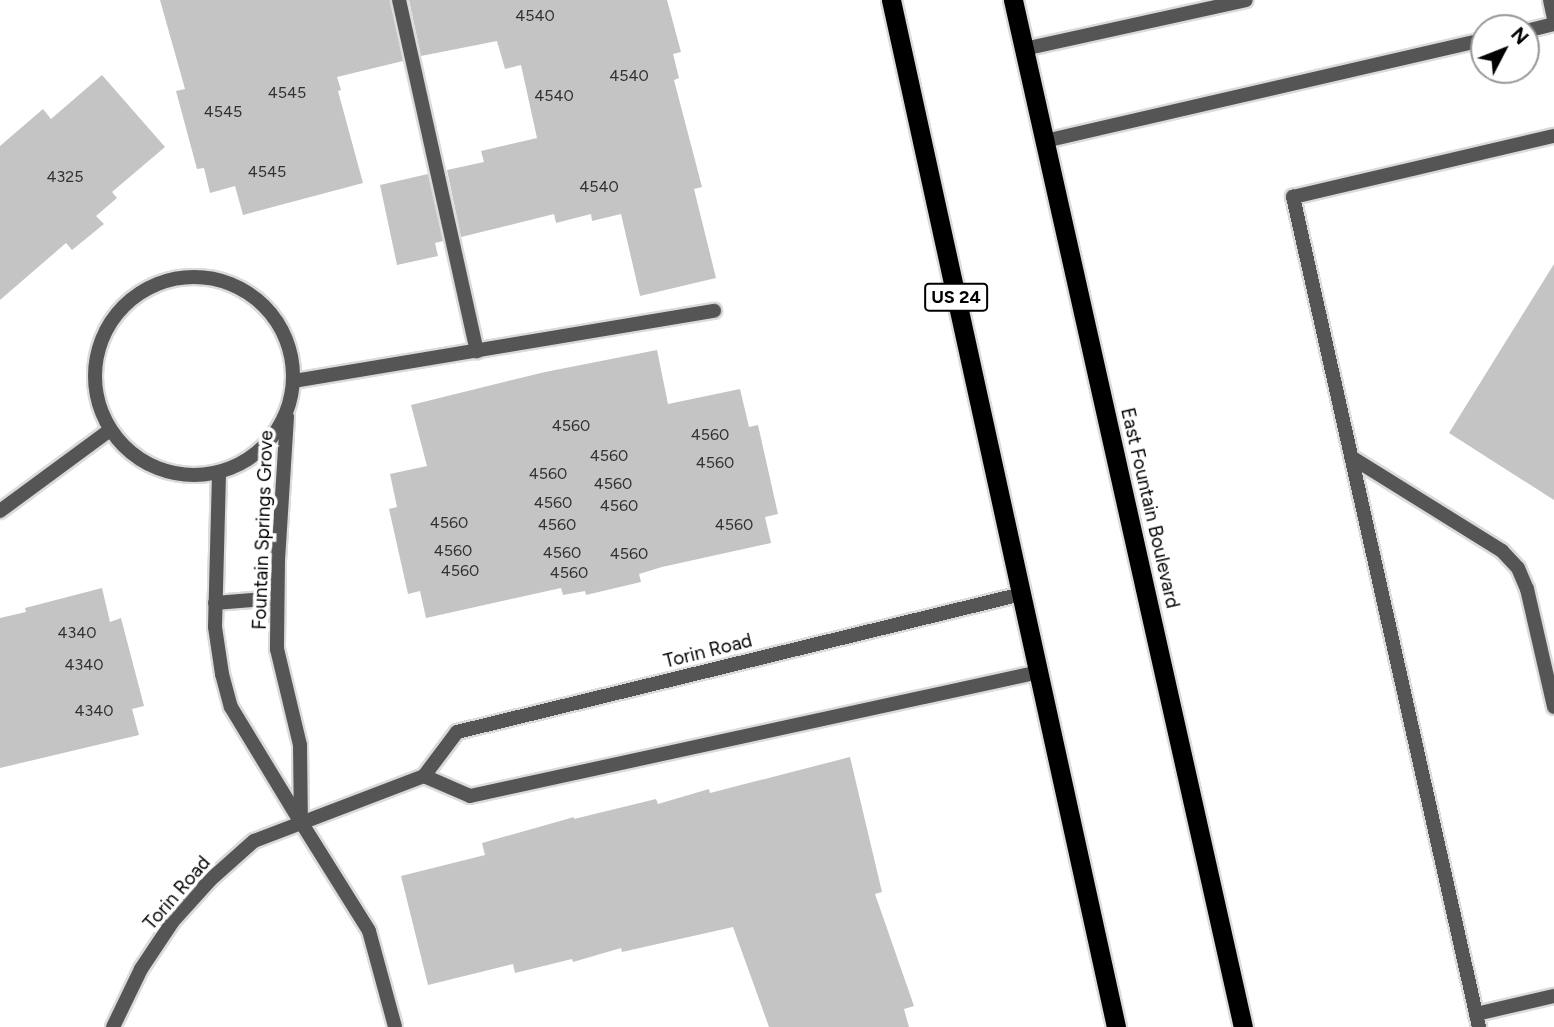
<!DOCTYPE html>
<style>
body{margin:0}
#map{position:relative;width:1554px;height:1027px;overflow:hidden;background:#fff;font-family:Figtree,sans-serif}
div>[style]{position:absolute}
.building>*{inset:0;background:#c4c4c4}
.roads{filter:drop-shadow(2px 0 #dbdbdb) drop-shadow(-2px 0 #dbdbdb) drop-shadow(0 2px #dbdbdb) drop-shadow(0 -2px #dbdbdb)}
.service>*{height:14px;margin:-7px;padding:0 7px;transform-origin:7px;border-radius:7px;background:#555}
.minor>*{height:14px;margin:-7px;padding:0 7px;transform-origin:7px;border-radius:7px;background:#555}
.minor>.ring{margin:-7px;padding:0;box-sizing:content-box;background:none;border:14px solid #555;border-radius:50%}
.trunk>*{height:19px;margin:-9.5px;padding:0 9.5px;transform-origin:9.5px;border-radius:9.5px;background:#000}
span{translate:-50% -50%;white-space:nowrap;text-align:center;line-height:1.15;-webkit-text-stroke:7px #fff;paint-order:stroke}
.number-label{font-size:16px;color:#313131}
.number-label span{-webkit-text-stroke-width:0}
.shield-label span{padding:2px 5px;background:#fff;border:2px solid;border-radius:5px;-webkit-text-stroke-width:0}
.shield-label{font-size:18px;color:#000;font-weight:700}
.street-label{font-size:19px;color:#000}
.north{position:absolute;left:1470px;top:14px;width:70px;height:70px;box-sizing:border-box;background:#fff;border:2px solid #999;border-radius:50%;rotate:48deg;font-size:19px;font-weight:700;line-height:28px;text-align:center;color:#000}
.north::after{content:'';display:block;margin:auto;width:24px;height:32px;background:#000;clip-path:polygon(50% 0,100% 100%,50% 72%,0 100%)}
</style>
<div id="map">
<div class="building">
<div style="clip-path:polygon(160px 0,390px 0,403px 61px,337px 77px,341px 90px,338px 91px,363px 183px,243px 215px,235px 186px,210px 193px,204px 168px,197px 169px,176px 91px,185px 89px)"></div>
<div style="clip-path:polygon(409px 0,667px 0,681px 52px,673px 54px,679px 78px,674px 80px,702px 187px,694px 189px,716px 278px,640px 296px,621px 214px,592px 221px,591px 214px,556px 223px,554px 214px,461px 237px,447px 170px,484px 162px,481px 151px,537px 138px,521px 65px,505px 69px,497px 41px,421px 56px)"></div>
<div style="clip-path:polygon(102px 75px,165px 147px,112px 192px,117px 198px,96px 216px,104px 224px,72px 250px,66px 243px,0 300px,0 146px,43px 109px,51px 119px)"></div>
<div style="clip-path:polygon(428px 174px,443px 241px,435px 243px,438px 256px,397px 265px,380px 185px)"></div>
<div style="clip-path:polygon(1554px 264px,1554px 500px,1449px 433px)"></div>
<div style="clip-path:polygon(657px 350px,668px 404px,740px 389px,749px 427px,758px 425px,778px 514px,765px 517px,771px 543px,662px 567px,639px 574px,641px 582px,586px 595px,585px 591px,563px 595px,561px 588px,426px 618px,420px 591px,408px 594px,389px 509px,397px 507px,390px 474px,427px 466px,411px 405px,545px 372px)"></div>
<div style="clip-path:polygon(102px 588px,110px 622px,121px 618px,144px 706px,132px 709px,139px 735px,0 768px,0 618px,26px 612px,25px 608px)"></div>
<div style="clip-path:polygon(850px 757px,882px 892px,875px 894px,914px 1006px,904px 1009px,909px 1027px,769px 1027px,733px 927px,622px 952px,621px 948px,573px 962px,572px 959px,515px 973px,513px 964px,428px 985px,401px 876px,485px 855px,482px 843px,574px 817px,574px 819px,656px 799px,658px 804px,709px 789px,710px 793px)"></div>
</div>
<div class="roads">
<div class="service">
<div style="left:1550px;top:0;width:19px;rotate:78deg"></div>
<div style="left:1526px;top:31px;width:29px;rotate:-14deg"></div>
<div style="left:1024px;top:49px;width:227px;rotate:-12.4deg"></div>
<div style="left:1045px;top:141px;width:450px;rotate:-13deg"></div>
<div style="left:1351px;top:457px;width:178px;rotate:31.9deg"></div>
<div style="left:1502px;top:551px;width:23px;rotate:47deg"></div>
<div style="left:1518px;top:568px;width:23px;rotate:67deg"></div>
<div style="left:1527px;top:589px;width:121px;rotate:77.1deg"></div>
<div style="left:301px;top:822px;width:128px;rotate:58deg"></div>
<div style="left:369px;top:931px;width:99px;rotate:74.8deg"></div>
<div style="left:1476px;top:1014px;width:80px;rotate:-13deg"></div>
<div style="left:1479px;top:1027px;width:851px;rotate:-102.63deg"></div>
<div style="left:1293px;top:197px;width:268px;rotate:-13.2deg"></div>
</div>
<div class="minor">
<div style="left:399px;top:0;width:360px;rotate:77.5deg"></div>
<div class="ring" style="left:95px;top:277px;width:184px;height:184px"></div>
<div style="left:294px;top:381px;width:426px;rotate:-9.5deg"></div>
<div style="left:287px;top:417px;width:144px;rotate:93.6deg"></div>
<div style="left:278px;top:561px;width:88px;rotate:90.7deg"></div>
<div style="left:277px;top:649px;width:99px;rotate:76.5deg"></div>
<div style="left:300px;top:745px;width:77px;rotate:89.3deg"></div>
<div style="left:219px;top:474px;width:153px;rotate:91.5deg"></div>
<div style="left:215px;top:627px;width:48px;rotate:81.5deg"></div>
<div style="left:222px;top:674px;width:34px;rotate:75deg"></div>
<div style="left:231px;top:707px;width:133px;rotate:58.8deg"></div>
<div style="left:0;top:511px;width:137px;rotate:-36.4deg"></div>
<div style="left:215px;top:603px;width:62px;rotate:-4.6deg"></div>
<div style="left:424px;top:776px;width:50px;rotate:23.5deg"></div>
<div style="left:470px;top:796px;width:582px;rotate:-12.29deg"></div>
<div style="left:113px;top:1027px;width:64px;rotate:-64.2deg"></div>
<div style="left:141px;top:969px;width:58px;rotate:-56.3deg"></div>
<div style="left:173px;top:921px;width:55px;rotate:-47.9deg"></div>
<div style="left:210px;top:880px;width:59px;rotate:-41.6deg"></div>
<div style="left:254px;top:841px;width:182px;rotate:-20.9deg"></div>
<div style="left:424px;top:776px;width:55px;rotate:-53.1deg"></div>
<div style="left:457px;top:732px;width:582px;rotate:-13.73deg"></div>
</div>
<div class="trunk">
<div style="left:891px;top:0;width:1051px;rotate:77.64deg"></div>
<div style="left:1013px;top:0;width:1052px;rotate:77.38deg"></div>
</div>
</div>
<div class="number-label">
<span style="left:535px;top:16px">4540</span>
<span style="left:629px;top:76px">4540</span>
<span style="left:287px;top:93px">4545</span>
<span style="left:554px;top:96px">4540</span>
<span style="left:223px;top:112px">4545</span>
<span style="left:267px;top:172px">4545</span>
<span style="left:65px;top:177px">4325</span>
<span style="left:599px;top:187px">4540</span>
<span style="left:571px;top:426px">4560</span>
<span style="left:710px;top:435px">4560</span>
<span style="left:609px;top:456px">4560</span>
<span style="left:715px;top:463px">4560</span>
<span style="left:548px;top:474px">4560</span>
<span style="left:613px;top:484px">4560</span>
<span style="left:553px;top:503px">4560</span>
<span style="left:619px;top:506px">4560</span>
<span style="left:449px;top:523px">4560</span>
<span style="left:557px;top:525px">4560</span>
<span style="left:734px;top:525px">4560</span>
<span style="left:453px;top:551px">4560</span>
<span style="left:562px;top:553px">4560</span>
<span style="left:629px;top:554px">4560</span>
<span style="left:460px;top:571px">4560</span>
<span style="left:569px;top:573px">4560</span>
<span style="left:77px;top:633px">4340</span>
<span style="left:84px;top:665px">4340</span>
<span style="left:94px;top:711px">4340</span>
</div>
<div class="shield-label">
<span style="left:956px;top:297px">US 24</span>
</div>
<div class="street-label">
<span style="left:1150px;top:508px;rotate:77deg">East Fountain Boulevard</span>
<span style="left:263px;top:530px;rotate:-88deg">Fountain Springs Grove</span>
<span style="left:708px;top:651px;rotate:-14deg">Torin Road</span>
<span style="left:177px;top:893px;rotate:-49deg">Torin Road</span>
</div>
<div class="north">N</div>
</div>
